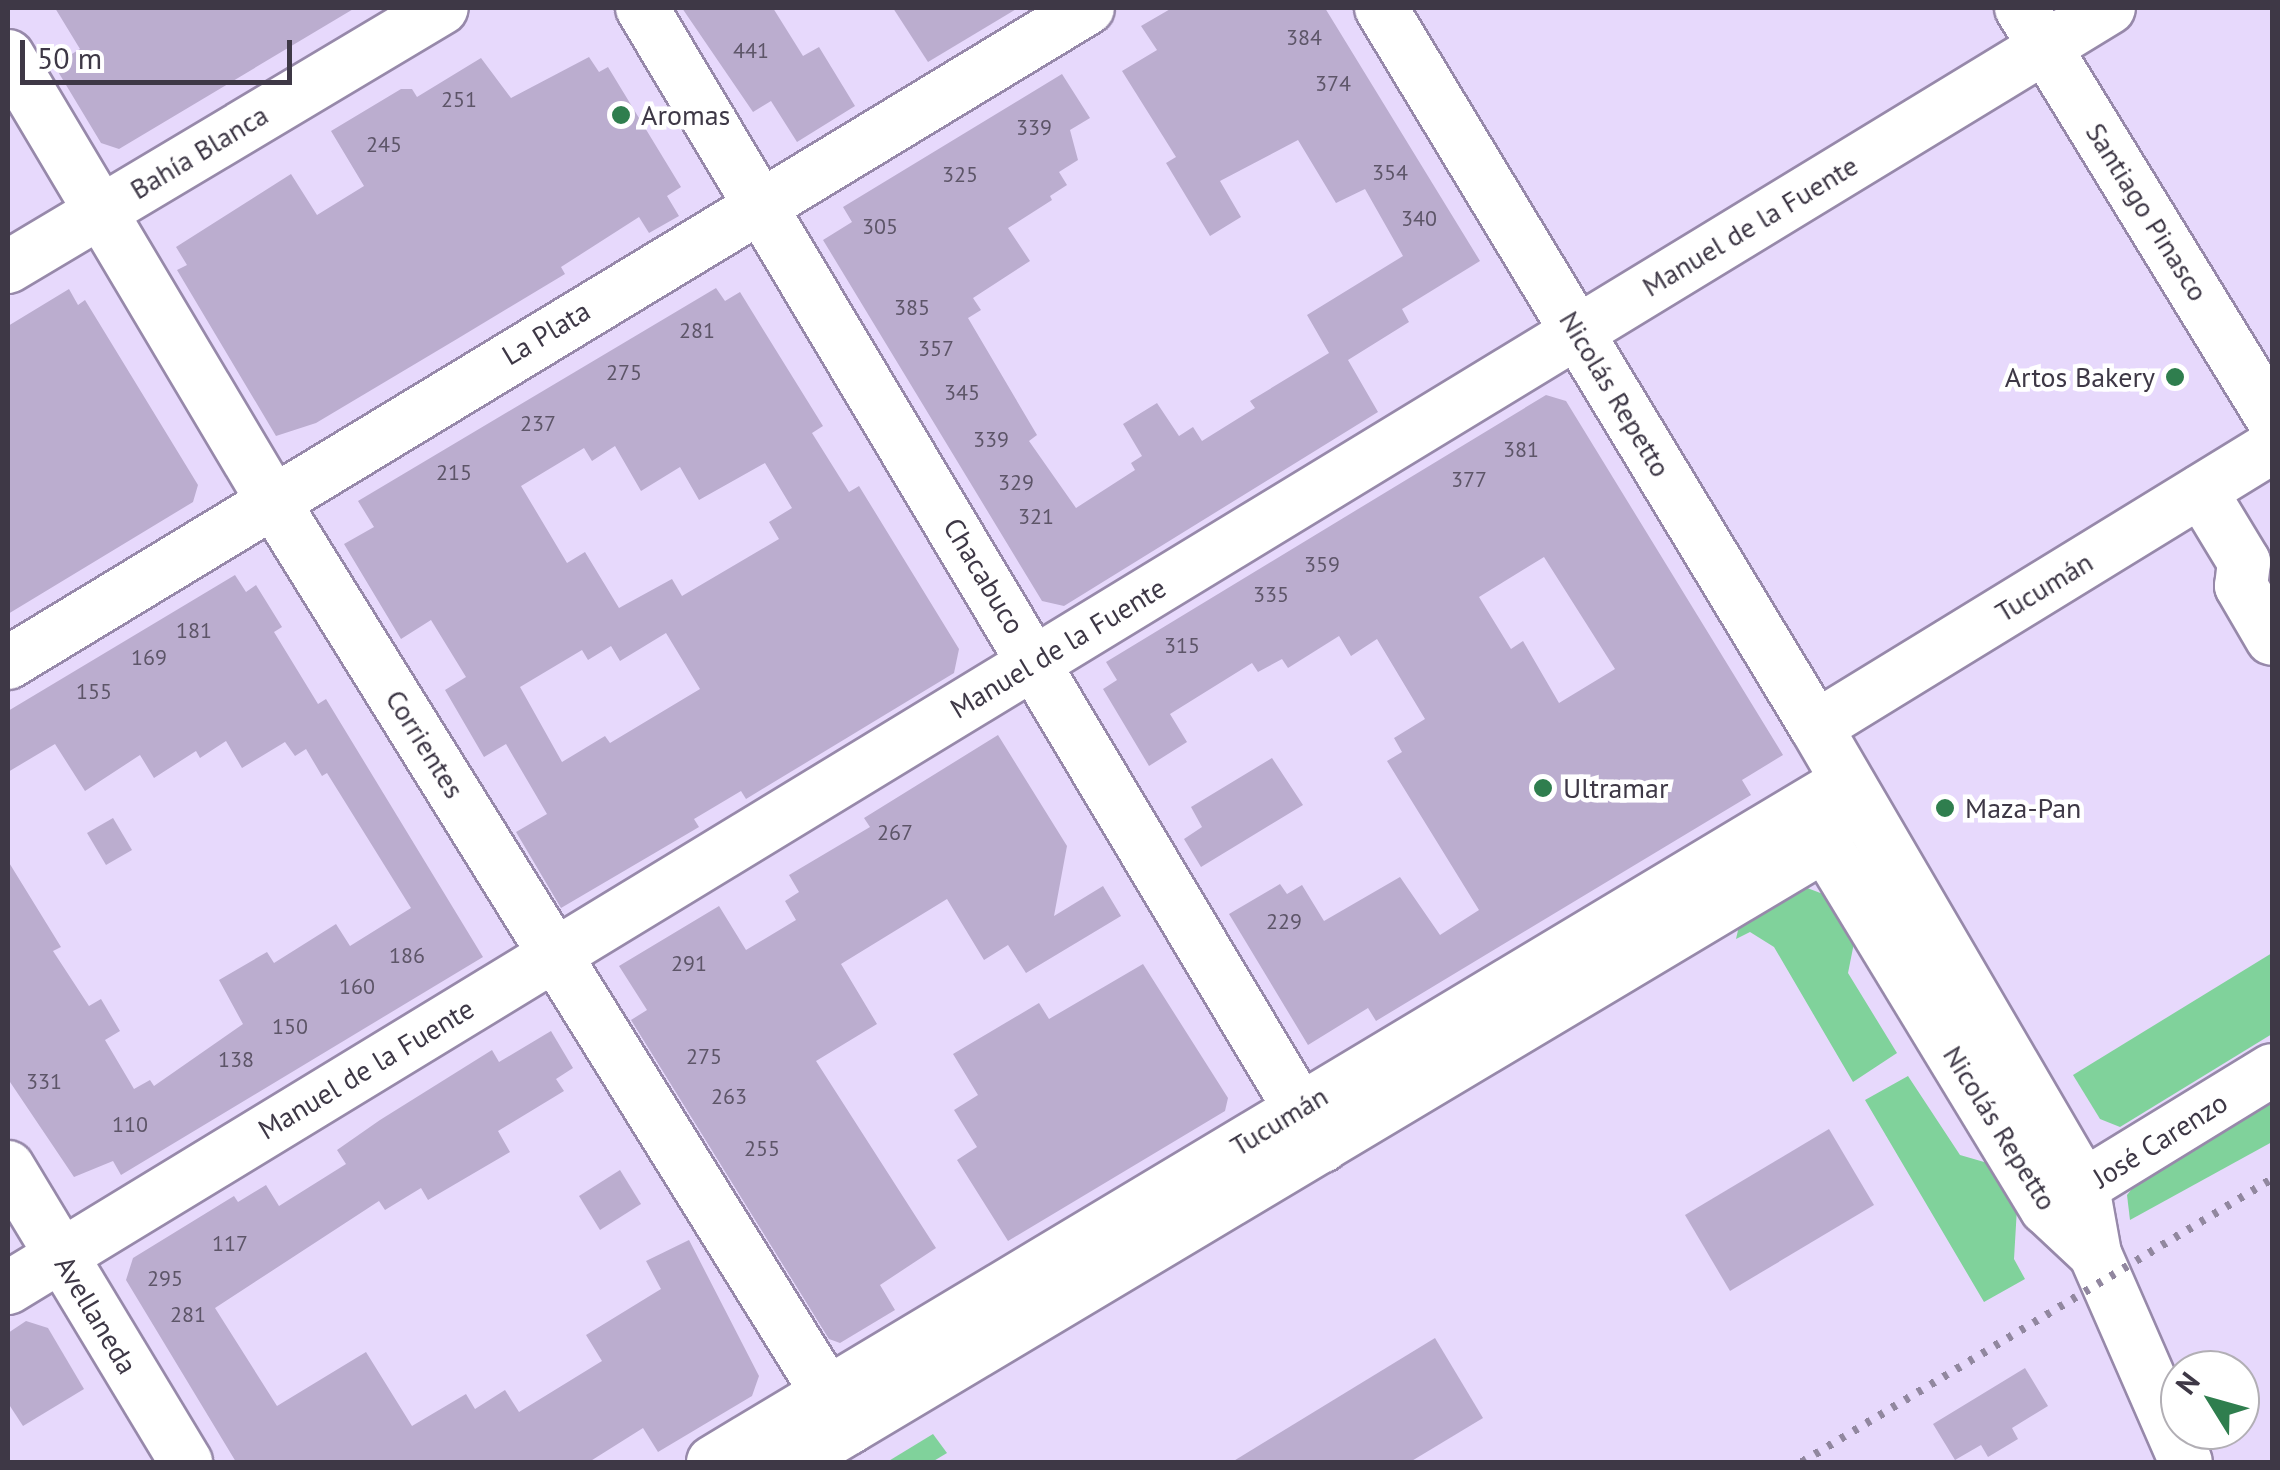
<!DOCTYPE html>
<meta charset="utf-8">
<style>
body{margin:0}
#map{position:relative;width:2280px;height:1470px;overflow:hidden;background:#e7d9fc;font-family:"PT Sans",sans-serif}
div>[style]{position:absolute}
.green>*{inset:0;background:#80d29b}
.building>*{inset:0;background:#bbadcf}
.roads{filter:drop-shadow(2px 0 #9789aa) drop-shadow(-2px 0 #9789aa) drop-shadow(0 2px #9789aa) drop-shadow(0 -2px #9789aa)}
.minor>*{height:52px;margin:-26px;padding:0 26px;transform-origin:26px;border-radius:26px;background:#fff}
.rail>*{height:8px;margin-top:-4px;transform-origin:0;background:repeating-linear-gradient(90deg,#91879f 0 5px,transparent 0 15px)}
.dots>*{width:28px;height:28px;translate:-50% -50%;box-sizing:border-box;border:5px solid #fff;border-radius:50%}
span{translate:-50% -50%;white-space:nowrap;text-align:center;line-height:1.15;-webkit-text-stroke:9px #fff;paint-order:stroke}
.number-label{font-size:22px;color:#5d5568}
.number-label span{-webkit-text-stroke-width:0}
.poi-label{font-size:28px;color:#3e3846}
.left{translate:0 -50%;text-align:left}
.right{translate:-100% -50%;text-align:right}
.street-label{font-size:28px;color:#3e3846}
.frame{position:absolute;inset:0;border:10px solid #3e3846;pointer-events:none}
.north{position:absolute;left:2160px;top:1350px;width:100px;height:100px;box-sizing:border-box;background:#fff;border:2px solid #b2afb5;border-radius:50%;rotate:307deg;font-size:28px;font-weight:700;line-height:40px;text-align:center;color:#3e3846}
.north::after{content:'';display:block;margin:auto;width:35px;height:45px;background:#2f7e4e;clip-path:polygon(50% 0,100% 100%,50% 72%,0 100%)}
.scale{position:absolute;left:20px;top:40px;width:272px;height:45px;box-sizing:border-box;border:5px solid #3e3846;border-top:0;padding-left:12px;font-size:30px;line-height:35px;white-space:nowrap;color:#3e3846;-webkit-text-stroke:8px #fff;paint-order:stroke}
</style>
<div id="map">
<div class="green">
<div style="clip-path:polygon(1802px 886px,1823px 894px,1854px 943px,1848px 973px,1897px 1053px,1853px 1082px,1774px 947px,1750px 932px,1736px 939px,1741px 917px)"></div>
<div style="clip-path:polygon(2272px 953px,2272px 1034px,2120px 1127px,2100px 1119px,2073px 1075px)"></div>
<div style="clip-path:polygon(1908px 1076px,1960px 1155px,1991px 1164px,2017px 1208px,2014px 1259px,2025px 1279px,1984px 1302px,1865px 1100px)"></div>
<div style="clip-path:polygon(2272px 1098px,2272px 1142px,2130px 1220px,2127px 1195px,2138px 1181px)"></div>
<div style="clip-path:polygon(933px 1434px,947px 1453px,932px 1462px,887px 1462px)"></div>
</div>
<div class="building">
<div style="clip-path:polygon(55px 8px,355px 8px,119px 149px,101px 143px,54px 65px,80px 49px)"></div>
<div style="clip-path:polygon(682px 8px,773px 8px,803px 56px,819px 47px,855px 106px,797px 142px,771px 101px,753px 112px)"></div>
<div style="clip-path:polygon(893px 8px,1018px 8px,928px 62px)"></div>
<div style="clip-path:polygon(1172px 8px,1325px 8px,1480px 261px,1402px 309px,1409px 322px,1348px 360px,1378px 412px,1064px 606px,1042px 601px,823px 240px,852px 222px,843px 207px,1062px 74px,1090px 118px,1070px 130px,1078px 160px,1059px 172px,1067px 185px,1050px 196px,1052px 200px,1008px 228px,1030px 261px,973px 298px,981px 310px,968px 318px,1037px 435px,1029px 441px,1076px 508px,1135px 470px,1131px 463px,1142px 456px,1123px 424px,1157px 403px,1179px 436px,1193px 427px,1202px 441px,1255px 408px,1250px 401px,1329px 353px,1307px 315px,1403px 256px,1365px 189px,1336px 203px,1298px 140px,1220px 181px,1241px 217px,1210px 236px,1166px 163px,1176px 157px,1122px 71px,1157px 50px,1141px 26px)"></div>
<div style="clip-path:polygon(589px 57px,599px 72px,608px 67px,681px 187px,667px 196px,679px 216px,649px 233px,639px 217px,561px 267px,565px 274px,457px 339px,316px 423px,276px 436px,177px 270px,187px 265px,176px 247px,291px 174px,317px 215px,364px 186px,331px 131px,401px 89px,412px 89px,417px 97px,481px 58px,511px 98px)"></div>
<div style="clip-path:polygon(evenodd,716px 288px,725px 301px,740px 292px,769px 339px,823px 426px,812px 433px,849px 492px,859px 486px,959px 649px,954px 673px,746px 799px,741px 791px,694px 819px,699px 827px,561px 908px,516px 832px,547px 814px,506px 744px,484px 757px,445px 690px,466px 677px,431px 620px,401px 639px,344px 544px,374px 527px,358px 501px,716px 288px,615px 446px,641px 491px,680px 467px,699px 500px,765px 463px,792px 508px,769px 522px,779px 539px,682px 596px,672px 579px,619px 608px,585px 552px,567px 563px,521px 486px,584px 448px,592px 461px,615px 446px,716px 288px,666px 633px,700px 689px,610px 743px,605px 736px,562px 762px,520px 687px,582px 650px,588px 660px,611px 646px,620px 661px,666px 633px)"></div>
<div style="clip-path:polygon(69px 289px,78px 305px,85px 300px,198px 485px,193px 502px,8px 614px,8px 326px)"></div>
<div style="clip-path:polygon(evenodd,1546px 395px,1566px 401px,1783px 755px,1742px 780px,1751px 795px,1376px 1021px,1368px 1008px,1308px 1045px,1229px 914px,1280px 884px,1287px 894px,1302px 885px,1324px 921px,1400px 877px,1440px 935px,1479px 910px,1387px 761px,1402px 752px,1394px 738px,1425px 719px,1377px 639px,1351px 656px,1339px 636px,1288px 668px,1282px 659px,1258px 672px,1252px 663px,1170px 714px,1187px 742px,1149px 766px,1103px 689px,1117px 680px,1106px 662px,1546px 395px,1544px 557px,1615px 669px,1559px 703px,1523px 641px,1511px 649px,1479px 597px,1544px 557px)"></div>
<div style="clip-path:polygon(235px 575px,246px 592px,256px 585px,282px 627px,274px 632px,318px 704px,326px 699px,483px 957px,121px 1175px,113px 1161px,74px 1177px,8px 1079px,8px 861px,61px 947px,53px 951px,89px 1006px,101px 999px,120px 1031px,105px 1040px,134px 1089px,150px 1080px,154px 1086px,243px 1024px,219px 980px,267px 952px,274px 963px,336px 924px,350px 946px,411px 908px,327px 773px,322px 776px,306px 749px,295px 756px,285px 742px,242px 768px,226px 741px,200px 758px,196px 751px,154px 778px,140px 755px,85px 791px,55px 744px,8px 772px,8px 711px)"></div>
<div style="clip-path:polygon(998px 735px,1067px 846px,1054px 916px,1103px 886px,1121px 916px,1026px 973px,1008px 945px,984px 960px,947px 899px,841px 964px,877px 1024px,816px 1061px,936px 1248px,880px 1285px,895px 1310px,840px 1343px,829px 1339px,631px 1020px,647px 1010px,619px 966px,719px 906px,746px 950px,796px 920px,785px 901px,799px 892px,789px 875px,870px 827px,864px 818px)"></div>
<div style="clip-path:polygon(1272px 758px,1303px 805px,1201px 867px,1184px 839px,1202px 827px,1191px 807px)"></div>
<div style="clip-path:polygon(113px 818px,132px 850px,106px 865px,87px 833px)"></div>
<div style="clip-path:polygon(1143px 964px,1228px 1098px,1225px 1111px,1008px 1241px,957px 1160px,977px 1147px,954px 1110px,978px 1095px,953px 1054px,1039px 1003px,1049px 1019px)"></div>
<div style="clip-path:polygon(551px 1031px,573px 1068px,556px 1079px,564px 1091px,498px 1131px,510px 1152px,428px 1200px,421px 1188px,385px 1210px,379px 1201px,215px 1308px,277px 1406px,366px 1352px,412px 1426px,466px 1394px,475px 1409px,505px 1390px,519px 1412px,602px 1361px,586px 1335px,661px 1289px,646px 1261px,689px 1240px,759px 1376px,752px 1396px,658px 1452px,643px 1428px,589px 1462px,236px 1462px,126px 1280px,133px 1258px,234px 1196px,238px 1202px,266px 1185px,279px 1206px,346px 1164px,337px 1150px,380px 1120px,492px 1050px,499px 1062px)"></div>
<div style="clip-path:polygon(1829px 1129px,1874px 1205px,1730px 1291px,1685px 1215px)"></div>
<div style="clip-path:polygon(620px 1170px,641px 1204px,600px 1230px,579px 1196px)"></div>
<div style="clip-path:polygon(26px 1321px,48px 1328px,84px 1389px,23px 1426px,8px 1403px,8px 1333px)"></div>
<div style="clip-path:polygon(1435px 1338px,1483px 1418px,1410px 1462px,1232px 1462px)"></div>
<div style="clip-path:polygon(2025px 1368px,2048px 1406px,2012px 1428px,2018px 1439px,1988px 1457px,1981px 1445px,1955px 1460px,1933px 1424px)"></div>
</div>
<div class="roads">
<div class="minor">
<div style="left:642px;top:8px;width:1326px;rotate:59.14deg"></div>
<div style="left:1381px;top:8px;width:840px;rotate:58.83deg"></div>
<div style="left:1816px;top:727px;width:506px;rotate:59.74deg"></div>
<div style="left:2071px;top:1164px;width:26px;rotate:62deg"></div>
<div style="left:2083px;top:1187px;width:68px;rotate:79.8deg"></div>
<div style="left:2095px;top:1254px;width:227px;rotate:66.4deg"></div>
<div style="left:2021px;top:8px;width:480px;rotate:58.5deg"></div>
<div style="left:8px;top:56px;width:514px;rotate:59.25deg"></div>
<div style="left:271px;top:498px;width:1095px;rotate:58.14deg"></div>
<div style="left:8px;top:267px;width:505px;rotate:-30.83deg"></div>
<div style="left:2201px;top:491px;width:83px;rotate:58.8deg"></div>
<div style="left:2244px;top:562px;width:24px;rotate:97deg"></div>
<div style="left:2241px;top:586px;width:61px;rotate:59.7deg"></div>
<div style="left:8px;top:663px;width:1263px;rotate:-31.24deg"></div>
<div style="left:1816px;top:727px;width:535px;rotate:-31.55deg"></div>
<div style="left:1836px;top:812px;width:35px;rotate:108deg"></div>
<div style="left:1825px;top:845px;width:425px;rotate:58.7deg"></div>
<div style="left:2046px;top:1208px;width:67px;rotate:43.2deg"></div>
<div style="left:8px;top:1167px;width:345px;rotate:58.9deg"></div>
<div style="left:2052px;top:1205px;width:258px;rotate:-31.5deg"></div>
<div style="left:8px;top:1288px;width:2460px;rotate:-31.35deg"></div>
<div style="left:713px;top:1462px;width:1321px;rotate:-30.97deg"></div>
<div style="left:792px;top:1462px;width:1203px;rotate:-30.85deg"></div>
</div>
</div>
<div class="rail">
<div style="left:1802px;top:1462px;width:549px;rotate:-31.05deg"></div>
</div>
<div class="dots">
<div style="left:621px;top:115px;background:#2f7e4e"></div>
<div style="left:2175px;top:377px;background:#2f7e4e"></div>
<div style="left:1543px;top:788px;background:#2f7e4e"></div>
<div style="left:1945px;top:808px;background:#2f7e4e"></div>
</div>
<div class="number-label">
<span style="left:1304px;top:38px">384</span>
<span style="left:751px;top:51px">441</span>
<span style="left:1333px;top:84px">374</span>
<span style="left:459px;top:100px">251</span>
<span style="left:1034px;top:128px">339</span>
<span style="left:384px;top:145px">245</span>
<span style="left:1390px;top:173px">354</span>
<span style="left:960px;top:175px">325</span>
<span style="left:1419px;top:219px">340</span>
<span style="left:880px;top:227px">305</span>
<span style="left:912px;top:308px">385</span>
<span style="left:697px;top:331px">281</span>
<span style="left:936px;top:349px">357</span>
<span style="left:624px;top:373px">275</span>
<span style="left:962px;top:393px">345</span>
<span style="left:538px;top:424px">237</span>
<span style="left:991px;top:440px">339</span>
<span style="left:1521px;top:450px">381</span>
<span style="left:454px;top:473px">215</span>
<span style="left:1469px;top:480px">377</span>
<span style="left:1016px;top:483px">329</span>
<span style="left:1036px;top:517px">321</span>
<span style="left:1322px;top:565px">359</span>
<span style="left:1271px;top:595px">335</span>
<span style="left:194px;top:631px">181</span>
<span style="left:1182px;top:646px">315</span>
<span style="left:149px;top:658px">169</span>
<span style="left:94px;top:692px">155</span>
<span style="left:895px;top:833px">267</span>
<span style="left:1284px;top:922px">229</span>
<span style="left:407px;top:956px">186</span>
<span style="left:689px;top:964px">291</span>
<span style="left:357px;top:987px">160</span>
<span style="left:290px;top:1027px">150</span>
<span style="left:704px;top:1057px">275</span>
<span style="left:236px;top:1060px">138</span>
<span style="left:44px;top:1082px">331</span>
<span style="left:729px;top:1097px">263</span>
<span style="left:130px;top:1125px">110</span>
<span style="left:762px;top:1149px">255</span>
<span style="left:230px;top:1244px">117</span>
<span style="left:165px;top:1279px">295</span>
<span style="left:188px;top:1315px">281</span>
</div>
<div class="poi-label">
<span class="left" style="left:641px;top:115px">Aromas</span>
<span class="right" style="left:2155px;top:377px">Artos Bakery</span>
<span class="left" style="left:1563px;top:788px">Ultramar</span>
<span class="left" style="left:1965px;top:808px">Maza-Pan</span>
</div>
<div class="street-label">
<span style="left:199px;top:152px;rotate:-31deg">Bahía Blanca</span>
<span style="left:2147px;top:212px;rotate:58deg">Santiago Pinasco</span>
<span style="left:1750px;top:226px;rotate:-31deg">Manuel de la Fuente</span>
<span style="left:546px;top:333px;rotate:-31deg">La Plata</span>
<span style="left:1615px;top:394px;rotate:59deg">Nicolás Repetto</span>
<span style="left:984px;top:576px;rotate:59deg">Chacabuco</span>
<span style="left:2044px;top:587px;rotate:-31deg">Tucumán</span>
<span style="left:1058px;top:648px;rotate:-31deg">Manuel de la Fuente</span>
<span style="left:425px;top:744px;rotate:58deg">Corrientes</span>
<span style="left:366px;top:1069px;rotate:-31deg">Manuel de la Fuente</span>
<span style="left:1279px;top:1121px;rotate:-31deg">Tucumán</span>
<span style="left:2000px;top:1128px;rotate:58deg">Nicolás Repetto</span>
<span style="left:2160px;top:1140px;rotate:-32deg">José Carenzo</span>
<span style="left:96px;top:1315px;rotate:59deg">Avellaneda</span>
</div>
<div class="frame"></div>
<div class="north">N</div>
<div class="scale">50 m</div>
</div>
